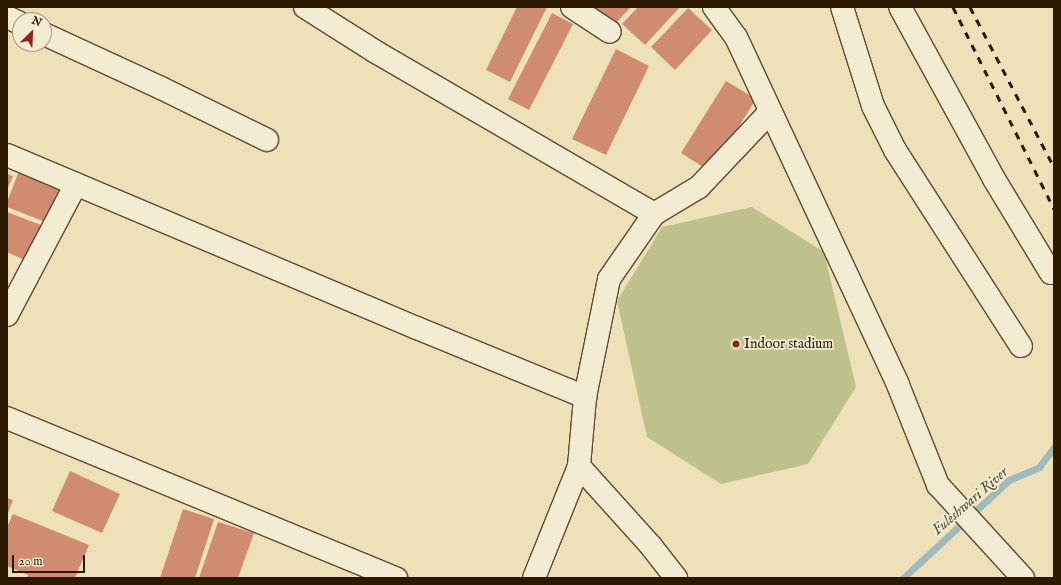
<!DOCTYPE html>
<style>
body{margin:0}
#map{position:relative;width:1061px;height:585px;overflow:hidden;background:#eee1ba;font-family:"IM FELL English",serif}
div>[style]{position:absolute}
.green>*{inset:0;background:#bec18c}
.stream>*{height:7px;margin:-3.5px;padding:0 3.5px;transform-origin:3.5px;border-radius:3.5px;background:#9fbabb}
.building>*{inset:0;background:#d08c70}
.roads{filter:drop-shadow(1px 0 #5c4b2f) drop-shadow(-1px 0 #5c4b2f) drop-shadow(0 1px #5c4b2f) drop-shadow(0 -1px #5c4b2f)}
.minor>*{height:22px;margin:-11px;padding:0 11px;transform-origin:11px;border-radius:11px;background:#f4ecd2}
.rail>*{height:3px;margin-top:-1.5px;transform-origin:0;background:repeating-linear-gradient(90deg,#2b1901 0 7px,transparent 0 14px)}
.dots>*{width:11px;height:11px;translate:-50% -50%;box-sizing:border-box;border:2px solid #f4ecd2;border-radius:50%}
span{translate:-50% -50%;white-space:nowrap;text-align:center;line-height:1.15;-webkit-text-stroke:3.5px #f4ecd2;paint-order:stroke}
.poi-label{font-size:14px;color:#2b1901}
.left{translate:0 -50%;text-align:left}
.water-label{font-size:15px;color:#545142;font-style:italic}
.frame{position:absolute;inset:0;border:8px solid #2b1901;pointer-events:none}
.north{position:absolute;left:12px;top:12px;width:40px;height:40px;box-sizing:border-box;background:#f4ecd2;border:1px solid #a4987e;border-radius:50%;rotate:24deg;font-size:11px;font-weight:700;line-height:16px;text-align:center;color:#2b1901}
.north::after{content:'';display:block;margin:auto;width:14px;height:18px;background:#8f2418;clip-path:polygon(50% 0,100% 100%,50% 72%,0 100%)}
.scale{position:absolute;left:12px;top:555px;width:73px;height:18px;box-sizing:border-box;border:2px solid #2b1901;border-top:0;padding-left:5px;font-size:12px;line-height:14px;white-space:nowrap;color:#2b1901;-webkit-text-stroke:3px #f4ecd2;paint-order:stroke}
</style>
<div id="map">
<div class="green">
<div style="clip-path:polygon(752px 207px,824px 252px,856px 387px,808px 464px,721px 484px,647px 437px,617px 301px,662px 227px)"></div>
</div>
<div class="stream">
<div style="left:903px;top:578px;width:144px;rotate:-42.8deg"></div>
<div style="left:1009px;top:480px;width:33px;rotate:-23deg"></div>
<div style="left:1039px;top:467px;width:25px;rotate:-53deg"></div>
</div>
<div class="building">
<div style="clip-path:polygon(517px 7px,547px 7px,510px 82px,486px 70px)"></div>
<div style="clip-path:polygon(595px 7px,631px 7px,614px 25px)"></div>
<div style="clip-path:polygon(638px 7px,680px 7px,645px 45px,622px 24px)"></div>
<div style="clip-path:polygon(688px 8px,712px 30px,675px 70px,651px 47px)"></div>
<div style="clip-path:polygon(552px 13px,573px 24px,529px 110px,508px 99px)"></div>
<div style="clip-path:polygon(616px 49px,649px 66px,606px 155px,572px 139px)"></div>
<div style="clip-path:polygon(726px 81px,756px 99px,711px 172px,681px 153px)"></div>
<div style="clip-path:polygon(19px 171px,62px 188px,48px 223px,7px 207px,7px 202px)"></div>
<div style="clip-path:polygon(7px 174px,13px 176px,7px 190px)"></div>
<div style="clip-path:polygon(7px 212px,46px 227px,31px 263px,7px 252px)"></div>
<div style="clip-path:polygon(70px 471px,120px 494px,102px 533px,52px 511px)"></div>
<div style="clip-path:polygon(7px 498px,13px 500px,7px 516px)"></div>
<div style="clip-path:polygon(183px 509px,214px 519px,195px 578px,160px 578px)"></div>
<div style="clip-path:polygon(13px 514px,89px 545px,75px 578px,27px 578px,28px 575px,7px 566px,7px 527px)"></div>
<div style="clip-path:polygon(218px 522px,254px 533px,238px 578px,199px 578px)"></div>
</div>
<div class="roads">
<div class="minor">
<div style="left:305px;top:7px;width:84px;rotate:32.4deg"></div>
<div style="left:376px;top:52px;width:322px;rotate:30.2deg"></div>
<div style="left:572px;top:7px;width:45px;rotate:33.3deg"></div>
<div style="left:714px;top:7px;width:37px;rotate:54deg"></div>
<div style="left:736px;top:37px;width:384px;rotate:65deg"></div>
<div style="left:898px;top:385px;width:108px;rotate:68.2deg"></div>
<div style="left:938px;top:485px;width:126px;rotate:47.6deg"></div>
<div style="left:842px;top:7px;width:104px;rotate:72.6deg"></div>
<div style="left:873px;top:106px;width:49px;rotate:63.4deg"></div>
<div style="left:895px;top:150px;width:233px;rotate:57.3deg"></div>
<div style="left:900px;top:7px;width:196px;rotate:61.3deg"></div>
<div style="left:994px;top:179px;width:110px;rotate:58.8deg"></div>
<div style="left:7px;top:17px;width:14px;rotate:25deg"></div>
<div style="left:44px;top:34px;width:129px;rotate:24.8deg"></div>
<div style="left:161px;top:88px;width:118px;rotate:26.1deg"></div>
<div style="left:7px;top:155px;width:445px;rotate:22.9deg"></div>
<div style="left:417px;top:328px;width:182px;rotate:22.3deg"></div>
<div style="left:7px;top:315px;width:148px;rotate:-62.2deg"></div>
<div style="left:7px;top:418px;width:421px;rotate:22.4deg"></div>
<div style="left:579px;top:466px;width:108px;rotate:48deg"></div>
<div style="left:651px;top:546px;width:41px;rotate:52deg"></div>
<div style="left:534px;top:578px;width:121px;rotate:-68.1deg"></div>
<div style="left:579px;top:466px;width:69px;rotate:-85deg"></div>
<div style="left:585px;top:397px;width:120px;rotate:-78.5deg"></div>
<div style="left:609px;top:279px;width:79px;rotate:-55.3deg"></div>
<div style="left:654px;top:214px;width:52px;rotate:-31deg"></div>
<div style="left:699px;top:187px;width:103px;rotate:-46.6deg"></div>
</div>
</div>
<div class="rail">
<div style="left:953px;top:7px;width:226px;rotate:63.4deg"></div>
<div style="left:970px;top:7px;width:181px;rotate:62.3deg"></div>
</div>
<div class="dots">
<div style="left:736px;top:344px;background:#8f2418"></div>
</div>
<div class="poi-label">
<span class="left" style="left:744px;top:344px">Indoor stadium</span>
</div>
<div class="water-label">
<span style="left:970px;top:501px;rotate:-41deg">Fuleshwari River</span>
</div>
<div class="frame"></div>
<div class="north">N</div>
<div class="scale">20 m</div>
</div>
